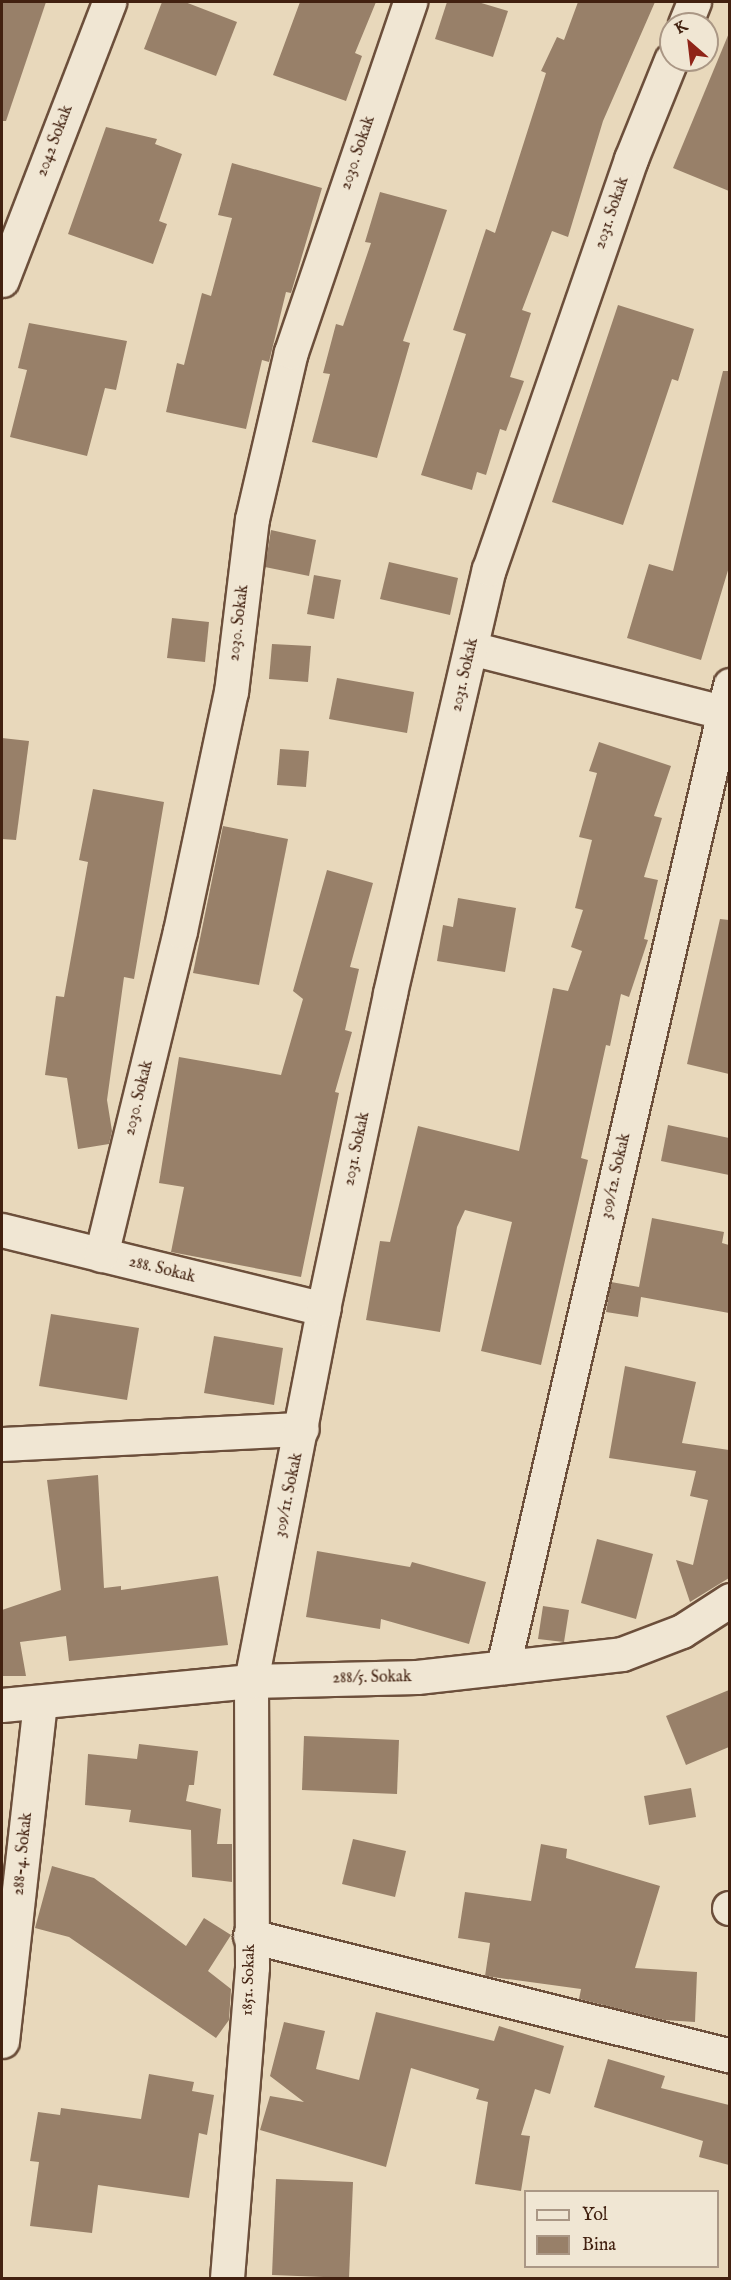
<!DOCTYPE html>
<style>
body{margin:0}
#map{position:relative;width:731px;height:2280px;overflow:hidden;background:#e8d8bb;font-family:"IM FELL English",serif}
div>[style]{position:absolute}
.building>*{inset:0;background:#988069}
.roads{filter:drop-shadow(2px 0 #6c4f3b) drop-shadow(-2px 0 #6c4f3b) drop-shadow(0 2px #6c4f3b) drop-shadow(0 -2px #6c4f3b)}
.minor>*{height:33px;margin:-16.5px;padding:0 16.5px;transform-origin:16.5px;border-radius:16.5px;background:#f0e6d3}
.tertiary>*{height:33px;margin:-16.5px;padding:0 16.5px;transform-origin:16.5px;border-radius:16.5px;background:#f0e6d3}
span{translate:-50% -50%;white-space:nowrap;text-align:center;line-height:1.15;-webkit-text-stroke:4.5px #f0e6d3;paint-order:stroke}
.street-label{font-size:16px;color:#422110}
.frame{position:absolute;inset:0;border:3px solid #422110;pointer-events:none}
.legend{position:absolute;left:524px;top:2190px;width:195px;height:78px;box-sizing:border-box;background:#f0e6d3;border:2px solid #aa9785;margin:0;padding:8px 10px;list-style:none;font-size:18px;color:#422110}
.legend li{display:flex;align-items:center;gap:12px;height:30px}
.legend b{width:30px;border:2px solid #aa9785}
.north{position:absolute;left:659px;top:12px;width:60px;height:60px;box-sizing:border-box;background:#f0e6d3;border:2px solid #aa9785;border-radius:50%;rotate:332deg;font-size:16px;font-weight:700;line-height:24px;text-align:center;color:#422110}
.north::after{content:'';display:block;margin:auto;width:21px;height:27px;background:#8f2418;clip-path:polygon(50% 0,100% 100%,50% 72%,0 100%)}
</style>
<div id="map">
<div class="building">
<div style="clip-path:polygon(2px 2px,46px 2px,6px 121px,2px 121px)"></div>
<div style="clip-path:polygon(162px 2px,185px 2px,237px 22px,216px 76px,144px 49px)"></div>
<div style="clip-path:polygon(300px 2px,376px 2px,355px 53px,362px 56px,346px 101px,273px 75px)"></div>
<div style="clip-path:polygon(447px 2px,478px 2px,508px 11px,493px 57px,435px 39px)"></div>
<div style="clip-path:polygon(578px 2px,655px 2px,603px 121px,568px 237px,552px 231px,522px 310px,531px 313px,510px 377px,524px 381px,506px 431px,500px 429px,486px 475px,477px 472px,472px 490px,421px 475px,466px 334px,453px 330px,486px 229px,495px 233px,546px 73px,541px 71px,557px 37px,564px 40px)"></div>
<div style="clip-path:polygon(729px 33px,729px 191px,673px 168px)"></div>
<div style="clip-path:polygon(106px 127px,157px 139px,155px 144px,182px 154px,159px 221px,167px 224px,153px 264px,68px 234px)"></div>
<div style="clip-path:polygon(232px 163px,322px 188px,291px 293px,286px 292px,269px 362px,262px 360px,246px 429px,166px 412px,177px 363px,184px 365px,202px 293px,211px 296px,232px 218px,218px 215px)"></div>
<div style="clip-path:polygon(380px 192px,447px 210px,403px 341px,410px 343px,377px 458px,312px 442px,330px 374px,323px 373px,336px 324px,343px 326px,371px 243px,365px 242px)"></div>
<div style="clip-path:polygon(618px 305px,694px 329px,678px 381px,672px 379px,623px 525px,552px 502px)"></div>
<div style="clip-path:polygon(29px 323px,127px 341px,116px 390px,105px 388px,87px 456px,10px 437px,27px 370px,18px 368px)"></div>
<div style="clip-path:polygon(723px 371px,729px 371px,729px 567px,701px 660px,627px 638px,649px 564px,673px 571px)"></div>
<div style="clip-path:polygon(271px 530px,316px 540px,309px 576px,265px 567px)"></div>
<div style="clip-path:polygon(389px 562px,458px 578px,450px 615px,380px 599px)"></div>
<div style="clip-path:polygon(314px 575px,341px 580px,334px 619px,307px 614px)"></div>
<div style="clip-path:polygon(172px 618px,209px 622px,205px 662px,167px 658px)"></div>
<div style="clip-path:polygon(272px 644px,311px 646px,308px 682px,269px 679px)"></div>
<div style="clip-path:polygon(337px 678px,414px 692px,407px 733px,329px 719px)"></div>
<div style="clip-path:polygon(2px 738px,29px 741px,16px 840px,2px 839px)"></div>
<div style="clip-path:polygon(599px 742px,671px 766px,654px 816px,662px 818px,644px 877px,658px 880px,644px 939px,648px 940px,629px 997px,621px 994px,610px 1046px,606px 1045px,581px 1158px,588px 1160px,541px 1365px,481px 1351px,512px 1222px,465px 1210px,457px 1227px,440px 1332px,366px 1320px,380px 1241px,390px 1242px,418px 1126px,519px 1151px,553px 988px,568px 991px,582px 951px,571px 947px,583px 910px,575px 908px,592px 840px,579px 837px,597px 773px,589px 771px)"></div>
<div style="clip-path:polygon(280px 749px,309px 751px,306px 787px,277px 785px)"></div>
<div style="clip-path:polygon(93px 789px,164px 802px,134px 979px,124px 977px,107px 1100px,112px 1131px,109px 1144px,78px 1149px,67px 1078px,45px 1075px,56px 996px,64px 997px,88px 862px,79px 860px)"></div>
<div style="clip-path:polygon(223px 826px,288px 839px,259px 985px,193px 973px)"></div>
<div style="clip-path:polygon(327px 870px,373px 883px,350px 967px,359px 969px,345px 1030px,352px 1032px,335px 1092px,339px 1093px,301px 1277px,171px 1252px,184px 1187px,159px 1183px,179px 1057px,281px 1075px,303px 999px,293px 991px)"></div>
<div style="clip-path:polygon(458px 898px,516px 908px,505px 972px,437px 961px,443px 925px,453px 927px)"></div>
<div style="clip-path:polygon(720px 919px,729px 920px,729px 1074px,687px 1064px)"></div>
<div style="clip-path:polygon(668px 1125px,729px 1138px,729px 1175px,661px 1161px)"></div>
<div style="clip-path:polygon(652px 1218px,724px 1232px,722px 1243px,729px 1245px,729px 1313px,641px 1297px,638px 1317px,606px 1312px,611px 1282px,639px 1287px)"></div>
<div style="clip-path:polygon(51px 1314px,139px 1328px,127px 1400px,39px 1386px)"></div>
<div style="clip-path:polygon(214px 1336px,283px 1348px,274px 1405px,204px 1393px)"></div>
<div style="clip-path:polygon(625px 1366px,696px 1382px,682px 1443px,729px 1450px,729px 1578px,690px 1602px,676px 1560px,693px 1565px,708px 1500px,690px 1496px,696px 1471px,609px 1458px)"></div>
<div style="clip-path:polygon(98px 1475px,104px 1588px,121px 1586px,121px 1590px,218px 1576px,228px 1645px,69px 1661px,66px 1636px,20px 1642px,26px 1676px,2px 1676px,2px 1610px,61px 1590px,47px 1480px)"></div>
<div style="clip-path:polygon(597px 1539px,653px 1554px,636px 1619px,581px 1603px)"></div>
<div style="clip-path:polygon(317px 1551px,410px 1567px,412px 1562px,486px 1582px,469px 1644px,381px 1619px,380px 1629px,306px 1617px)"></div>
<div style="clip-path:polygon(543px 1606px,569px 1610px,564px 1642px,538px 1639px)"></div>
<div style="clip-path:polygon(729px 1690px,729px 1747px,686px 1765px,666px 1716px)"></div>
<div style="clip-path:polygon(304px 1736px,399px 1740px,397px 1794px,302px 1790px)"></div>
<div style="clip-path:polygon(139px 1744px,198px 1751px,194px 1785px,189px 1785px,186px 1801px,221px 1809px,217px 1844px,232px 1844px,232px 1882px,192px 1877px,191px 1830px,129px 1822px,131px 1810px,85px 1805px,88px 1754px,137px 1759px)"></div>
<div style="clip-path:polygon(691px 1788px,696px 1817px,649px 1825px,644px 1796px)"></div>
<div style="clip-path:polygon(353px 1839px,406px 1851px,395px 1897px,342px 1884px)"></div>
<div style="clip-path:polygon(541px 1844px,567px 1849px,566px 1858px,660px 1886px,635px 1968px,697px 1972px,695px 2022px,664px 2020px,579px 1999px,581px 1989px,485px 1976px,490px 1943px,458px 1938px,465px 1892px,531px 1901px)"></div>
<div style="clip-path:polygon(52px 1866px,94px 1878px,186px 1946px,204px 1918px,231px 1935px,208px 1971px,231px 1989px,229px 2020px,216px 2038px,69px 1937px,35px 1928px)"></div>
<div style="clip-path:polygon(376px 2012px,494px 2041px,499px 2026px,564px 2046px,550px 2094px,535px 2089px,521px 2135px,530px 2136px,521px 2191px,475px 2184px,488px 2102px,476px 2099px,479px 2089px,411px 2068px,386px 2167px,260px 2130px,270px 2096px,304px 2102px,270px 2076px,284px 2022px,325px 2031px,316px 2069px,359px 2080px)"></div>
<div style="clip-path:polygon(608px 2059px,665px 2076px,661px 2088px,729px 2105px,729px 2165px,699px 2157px,703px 2141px,594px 2107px)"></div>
<div style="clip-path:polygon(149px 2074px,194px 2082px,192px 2091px,214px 2095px,207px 2135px,199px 2133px,189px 2198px,98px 2185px,92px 2233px,30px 2226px,39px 2162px,30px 2161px,38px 2112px,60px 2115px,61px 2108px,141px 2119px)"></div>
<div style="clip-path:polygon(276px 2179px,353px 2182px,349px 2278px,272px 2275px)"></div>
</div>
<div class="roads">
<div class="minor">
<div style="left:685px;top:24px;width:24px;rotate:-68deg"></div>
<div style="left:2px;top:280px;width:298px;rotate:-68.9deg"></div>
<div style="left:471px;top:648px;width:267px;rotate:14.3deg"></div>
<div style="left:2px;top:1230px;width:331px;rotate:13.8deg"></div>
<div style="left:101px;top:1255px;width:333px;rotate:-76.3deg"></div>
<div style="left:180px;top:931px;width:244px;rotate:-78deg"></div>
<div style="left:231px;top:692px;width:174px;rotate:-83.1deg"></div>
<div style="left:252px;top:519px;width:171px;rotate:-76.9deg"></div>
<div style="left:291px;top:352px;width:370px;rotate:-71.2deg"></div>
<div style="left:2px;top:1444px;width:300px;rotate:-2.9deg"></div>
<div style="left:503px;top:1667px;width:1008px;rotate:-76.98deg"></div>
<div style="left:729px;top:1908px;width:1px"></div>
<div style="left:250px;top:1936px;width:495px;rotate:14deg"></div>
<div style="left:2px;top:2041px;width:339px;rotate:-83.6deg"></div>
<div style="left:227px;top:2278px;width:312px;rotate:-85.4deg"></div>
<div style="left:252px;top:1967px;width:286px;rotate:-90.2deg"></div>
<div style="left:251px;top:1681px;width:379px;rotate:-79deg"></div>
<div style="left:323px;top:1309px;width:323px;rotate:-78deg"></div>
<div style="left:390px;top:993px;width:435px;rotate:-76.9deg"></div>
<div style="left:489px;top:569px;width:434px;rotate:-70.9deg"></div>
<div style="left:631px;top:159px;width:107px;rotate:-68deg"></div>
</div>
<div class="tertiary">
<div style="left:2px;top:1705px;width:250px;rotate:-5.5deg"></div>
<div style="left:251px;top:1681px;width:166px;rotate:-1.4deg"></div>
<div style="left:417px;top:1677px;width:206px;rotate:-6.4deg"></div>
<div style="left:622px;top:1654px;width:64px;rotate:-21deg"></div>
<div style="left:682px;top:1631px;width:57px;rotate:-32.9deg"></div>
</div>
</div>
<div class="street-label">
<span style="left:55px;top:141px;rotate:-69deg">2042 Sokak</span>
<span style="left:358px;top:153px;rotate:-71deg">2030. Sokak</span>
<span style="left:612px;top:213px;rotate:-71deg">2031. Sokak</span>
<span style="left:239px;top:623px;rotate:-83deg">2030. Sokak</span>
<span style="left:465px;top:675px;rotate:-77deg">2031. Sokak</span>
<span style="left:139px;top:1098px;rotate:-76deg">2030. Sokak</span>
<span style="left:357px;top:1149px;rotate:-78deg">2031. Sokak</span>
<span style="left:616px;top:1176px;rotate:-77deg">309/12. Sokak</span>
<span style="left:162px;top:1270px;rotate:14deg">288. Sokak</span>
<span style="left:289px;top:1495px;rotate:-78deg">309/11. Sokak</span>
<span style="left:372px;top:1678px;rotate:-1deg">288/5. Sokak</span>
<span style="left:23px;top:1854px;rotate:-84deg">288-4. Sokak</span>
<span style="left:249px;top:1980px;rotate:-88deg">1851. Sokak</span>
</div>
<div class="frame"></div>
<ul class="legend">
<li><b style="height:8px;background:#f0e6d3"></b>Yol</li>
<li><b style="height:16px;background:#988069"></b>Bina</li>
</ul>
<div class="north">K</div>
</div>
